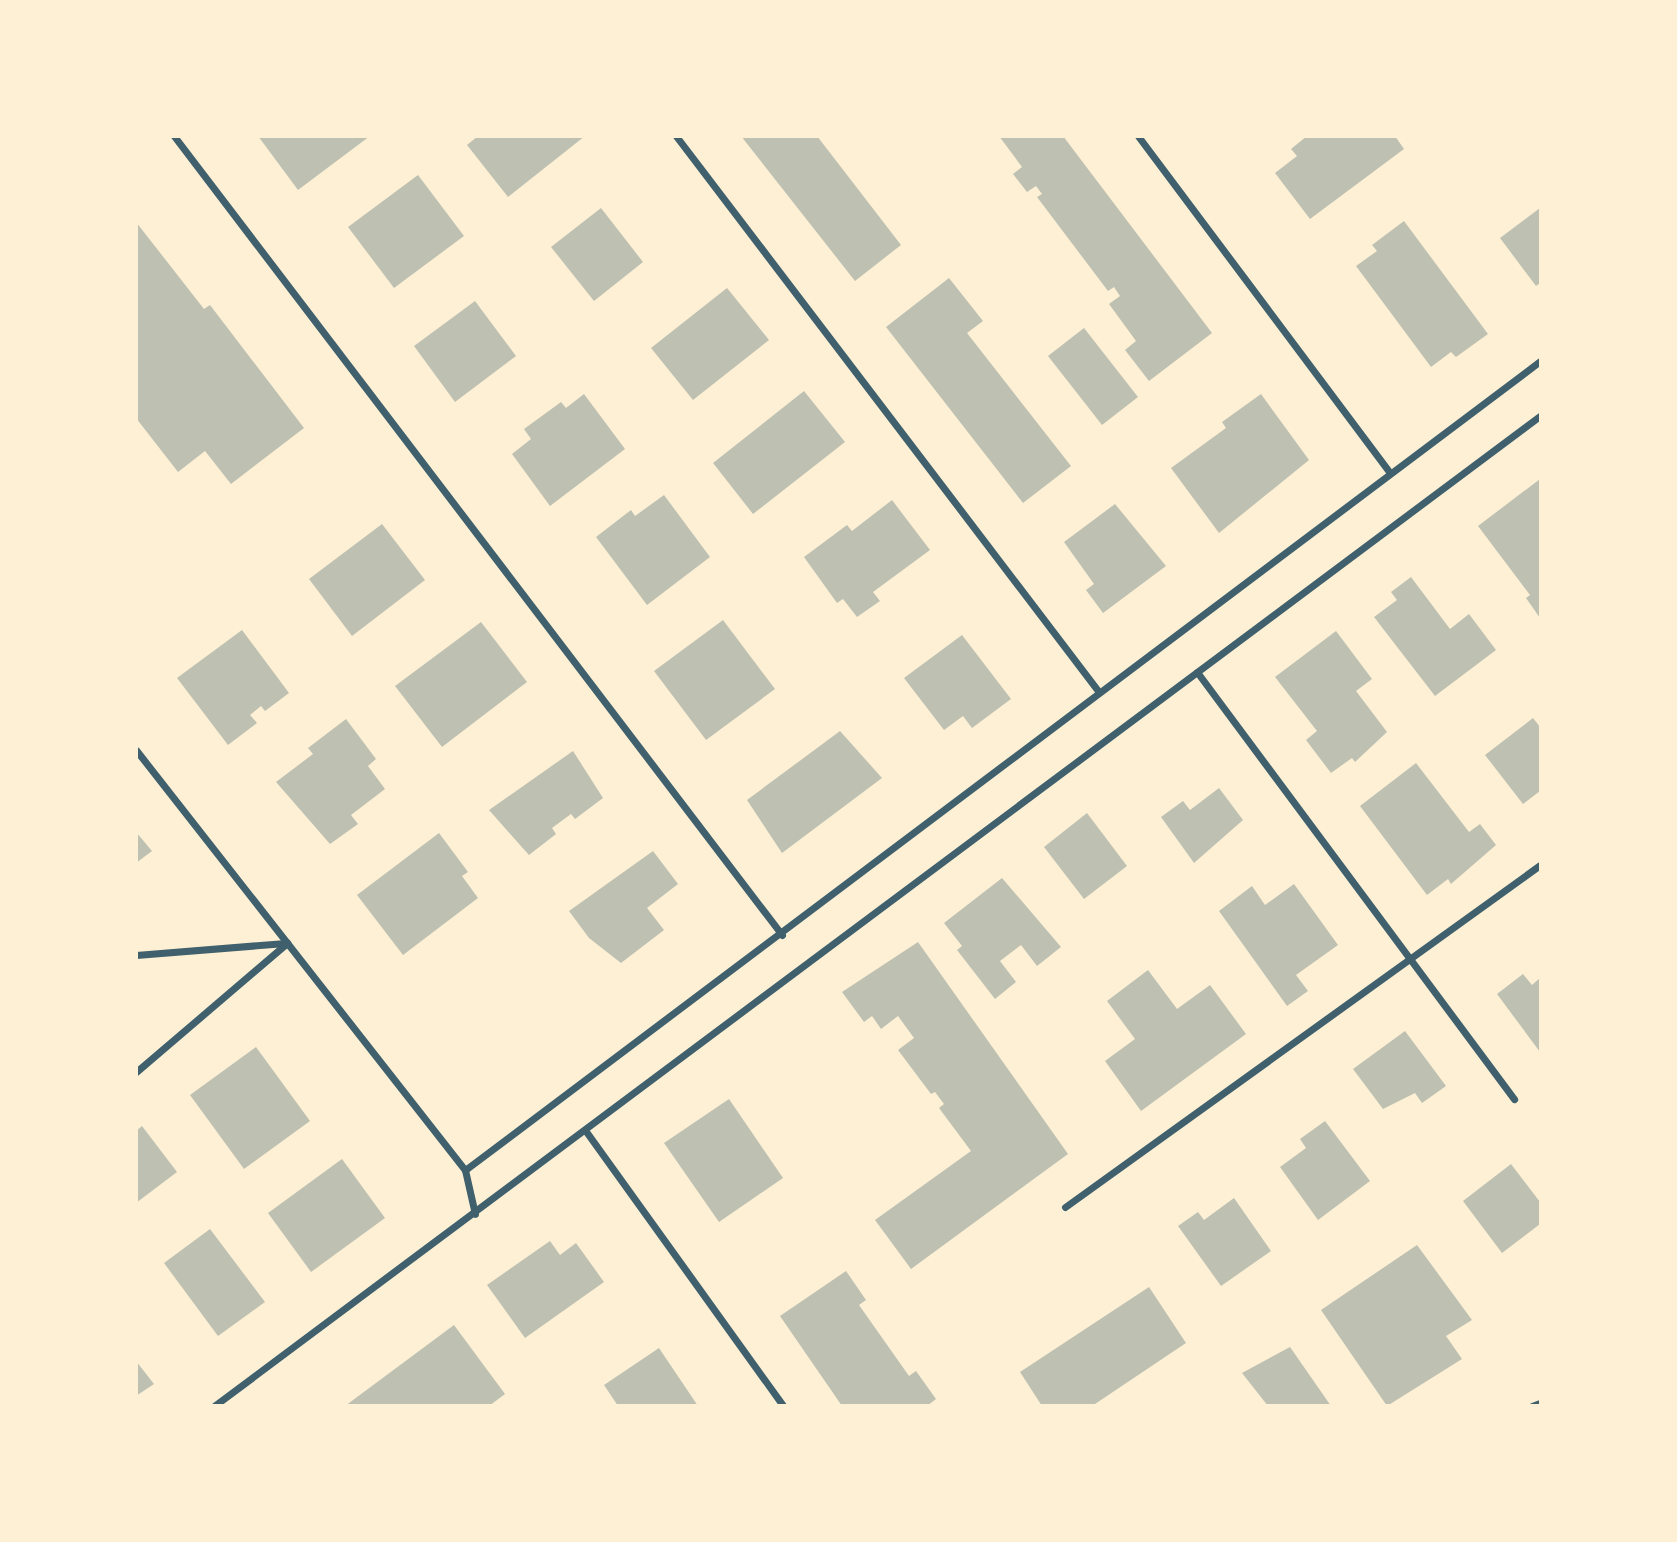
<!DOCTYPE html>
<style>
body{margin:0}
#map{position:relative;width:1677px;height:1542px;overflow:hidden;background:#fdf0d5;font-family:Bitter,serif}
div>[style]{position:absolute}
.building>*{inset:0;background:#bec0b2}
.minor>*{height:7px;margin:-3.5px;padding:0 3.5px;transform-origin:3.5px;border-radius:3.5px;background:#3f606c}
span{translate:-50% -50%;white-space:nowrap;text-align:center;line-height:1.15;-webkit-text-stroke:7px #fdf0d5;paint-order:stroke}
.frame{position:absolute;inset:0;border:138px solid #fdf0d5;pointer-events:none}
</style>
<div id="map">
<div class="building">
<div style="clip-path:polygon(258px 136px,370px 136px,298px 190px)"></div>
<div style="clip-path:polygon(478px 136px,585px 136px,508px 197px,467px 145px)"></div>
<div style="clip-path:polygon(741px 136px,817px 136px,901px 245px,855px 281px)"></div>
<div style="clip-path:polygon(999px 136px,1063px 136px,1212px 333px,1149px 381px,1125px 350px,1136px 341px,1109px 304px,1120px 296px,1114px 287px,1108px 291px,1037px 197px,1042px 194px,1036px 186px,1027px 192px,1013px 174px,1022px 167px)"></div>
<div style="clip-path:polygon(1307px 136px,1395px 136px,1404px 149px,1310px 219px,1275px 173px,1297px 156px,1291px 149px)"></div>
<div style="clip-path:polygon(418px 175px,464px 236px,394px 288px,348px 227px)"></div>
<div style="clip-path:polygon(601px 208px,643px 262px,594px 301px,551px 247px)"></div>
<div style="clip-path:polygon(1540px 208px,1540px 283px,1536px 286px,1500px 238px)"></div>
<div style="clip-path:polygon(1404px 221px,1488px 334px,1456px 357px,1451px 352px,1431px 367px,1356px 266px,1377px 251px,1372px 245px)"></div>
<div style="clip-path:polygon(136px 222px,204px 309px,210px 305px,304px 428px,231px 484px,205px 451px,178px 472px,136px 418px)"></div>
<div style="clip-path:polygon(949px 278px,983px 321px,967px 333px,1071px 466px,1023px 503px,886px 327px)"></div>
<div style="clip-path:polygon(727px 288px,769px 340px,693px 400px,651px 348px)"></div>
<div style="clip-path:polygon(475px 301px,516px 356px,455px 402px,414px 346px)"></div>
<div style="clip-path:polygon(1084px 328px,1138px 397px,1102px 425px,1048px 356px)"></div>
<div style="clip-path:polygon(804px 391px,845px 442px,753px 514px,713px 463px)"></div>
<div style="clip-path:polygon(584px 394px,625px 449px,550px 506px,512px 454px,531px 439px,524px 429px,561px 402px,566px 408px)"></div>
<div style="clip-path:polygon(1261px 394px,1309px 460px,1219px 533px,1171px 468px,1226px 428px,1222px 422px)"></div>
<div style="clip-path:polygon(1540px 479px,1540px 618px,1526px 598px,1530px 595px,1478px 526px)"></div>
<div style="clip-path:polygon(664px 495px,710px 557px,647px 605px,596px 537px,631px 510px,635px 516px)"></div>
<div style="clip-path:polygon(892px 500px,930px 550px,873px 592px,880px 601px,857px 617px,843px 599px,837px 603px,804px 557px,847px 525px,852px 531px)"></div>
<div style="clip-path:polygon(1115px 504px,1166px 566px,1103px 613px,1086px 590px,1094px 584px,1064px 542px)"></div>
<div style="clip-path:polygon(382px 524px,425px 580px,352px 636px,309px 579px)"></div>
<div style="clip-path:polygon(1411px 577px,1450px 629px,1469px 614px,1496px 650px,1435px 696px,1374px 617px,1397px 600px,1391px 592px)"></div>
<div style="clip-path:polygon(723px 620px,775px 689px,706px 740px,654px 671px)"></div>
<div style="clip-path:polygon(481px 622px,527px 682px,442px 747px,395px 686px)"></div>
<div style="clip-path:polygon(242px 630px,289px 693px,265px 711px,261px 706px,250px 715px,257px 723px,228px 745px,177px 678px)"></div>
<div style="clip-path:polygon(1336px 631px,1372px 679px,1356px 691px,1387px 732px,1355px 762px,1352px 758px,1331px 773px,1306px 740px,1317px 731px,1275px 677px)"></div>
<div style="clip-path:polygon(962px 635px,1011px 699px,972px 728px,963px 716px,944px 730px,904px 678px)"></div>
<div style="clip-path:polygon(1533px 718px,1540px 727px,1540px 791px,1523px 804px,1485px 755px)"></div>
<div style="clip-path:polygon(346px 719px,376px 759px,368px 766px,385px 789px,351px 815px,358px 824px,330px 844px,276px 782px,313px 754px,308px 748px)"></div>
<div style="clip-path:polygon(840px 731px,882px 778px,782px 853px,747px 800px)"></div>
<div style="clip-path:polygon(573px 751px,603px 798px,575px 819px,571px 814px,552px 828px,556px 834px,529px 855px,489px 810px)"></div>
<div style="clip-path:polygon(1416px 763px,1469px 832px,1480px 824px,1496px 845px,1451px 884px,1448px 879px,1427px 895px,1360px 806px)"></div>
<div style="clip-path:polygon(1219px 788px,1243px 820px,1194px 863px,1161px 817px,1183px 801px,1190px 810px)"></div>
<div style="clip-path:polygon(1087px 813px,1127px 866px,1084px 899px,1044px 847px)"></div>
<div style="clip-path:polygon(136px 832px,152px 851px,136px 863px)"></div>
<div style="clip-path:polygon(439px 833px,468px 872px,462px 876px,478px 898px,403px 955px,357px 895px)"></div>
<div style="clip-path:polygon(653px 851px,678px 884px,647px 908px,664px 930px,621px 963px,589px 938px,569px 911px)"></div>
<div style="clip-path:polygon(1002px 878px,1061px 947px,1037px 966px,1021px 945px,1000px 961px,1016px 982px,995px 999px,957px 950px,962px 946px,944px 923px)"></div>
<div style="clip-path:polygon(1294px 884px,1338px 945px,1296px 975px,1308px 991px,1287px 1006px,1219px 911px,1252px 886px,1265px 905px)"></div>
<div style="clip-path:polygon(918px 942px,1068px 1154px,911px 1269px,875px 1220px,971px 1151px,939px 1108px,944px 1104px,935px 1092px,931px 1094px,898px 1050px,914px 1038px,898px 1016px,881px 1029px,872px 1016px,864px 1022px,842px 992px)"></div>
<div style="clip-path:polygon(1148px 970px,1177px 1009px,1210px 985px,1246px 1034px,1141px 1111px,1105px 1061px,1135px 1039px,1107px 1001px)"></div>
<div style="clip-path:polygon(1523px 974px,1532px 985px,1540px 978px,1540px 1052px,1497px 994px)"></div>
<div style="clip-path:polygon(1405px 1031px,1446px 1086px,1422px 1103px,1415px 1093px,1383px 1109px,1353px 1069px)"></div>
<div style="clip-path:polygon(256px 1047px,310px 1121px,244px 1169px,190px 1095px)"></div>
<div style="clip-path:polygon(729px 1099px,783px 1178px,719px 1222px,664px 1143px)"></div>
<div style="clip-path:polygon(1325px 1121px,1370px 1181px,1318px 1220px,1280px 1167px,1306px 1148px,1300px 1139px)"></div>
<div style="clip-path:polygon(142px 1126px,177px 1172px,136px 1203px,136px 1131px)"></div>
<div style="clip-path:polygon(342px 1159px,385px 1218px,311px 1272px,268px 1213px)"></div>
<div style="clip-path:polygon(1511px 1164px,1540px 1202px,1540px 1224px,1502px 1253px,1463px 1201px)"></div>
<div style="clip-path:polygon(1234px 1198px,1271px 1251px,1221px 1286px,1178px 1226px,1198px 1212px,1204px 1220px)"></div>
<div style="clip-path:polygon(210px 1229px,265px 1302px,218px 1336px,164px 1263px)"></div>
<div style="clip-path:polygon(550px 1241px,560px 1255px,576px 1243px,604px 1282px,525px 1338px,487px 1285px)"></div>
<div style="clip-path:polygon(1417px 1245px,1472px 1320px,1446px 1336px,1462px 1359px,1387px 1406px,1321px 1310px)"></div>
<div style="clip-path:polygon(846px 1271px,866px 1300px,859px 1305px,909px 1376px,916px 1371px,936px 1399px,927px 1406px,842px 1406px,780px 1316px)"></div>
<div style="clip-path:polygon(1149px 1287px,1186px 1343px,1092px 1406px,1042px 1406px,1020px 1372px)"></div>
<div style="clip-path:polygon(454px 1325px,505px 1394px,489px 1406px,345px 1406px)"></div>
<div style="clip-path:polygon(1290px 1347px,1331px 1406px,1268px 1406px,1242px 1373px)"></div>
<div style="clip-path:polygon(659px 1348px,698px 1406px,618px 1406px,604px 1385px)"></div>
<div style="clip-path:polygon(136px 1361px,154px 1384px,136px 1396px)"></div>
</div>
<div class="minor">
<div style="left:174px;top:136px;width:1004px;rotate:52.73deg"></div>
<div style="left:676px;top:136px;width:699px;rotate:52.74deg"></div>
<div style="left:1138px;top:136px;width:421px;rotate:53.2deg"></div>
<div style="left:1197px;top:672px;width:532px;rotate:53.41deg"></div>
<div style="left:136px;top:750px;width:534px;rotate:51.93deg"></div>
<div style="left:465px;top:1170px;width:45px;rotate:77.2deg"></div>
<div style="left:136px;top:955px;width:150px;rotate:-4.6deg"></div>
<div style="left:136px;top:1072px;width:199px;rotate:-40.5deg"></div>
<div style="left:585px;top:1130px;width:340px;rotate:54.3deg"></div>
<div style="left:465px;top:1170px;width:1345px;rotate:-36.96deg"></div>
<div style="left:1065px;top:1207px;width:585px;rotate:-35.75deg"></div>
<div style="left:214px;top:1406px;width:1655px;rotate:-36.75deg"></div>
<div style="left:1532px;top:1406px;width:9px;rotate:-21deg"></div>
</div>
<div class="frame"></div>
</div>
